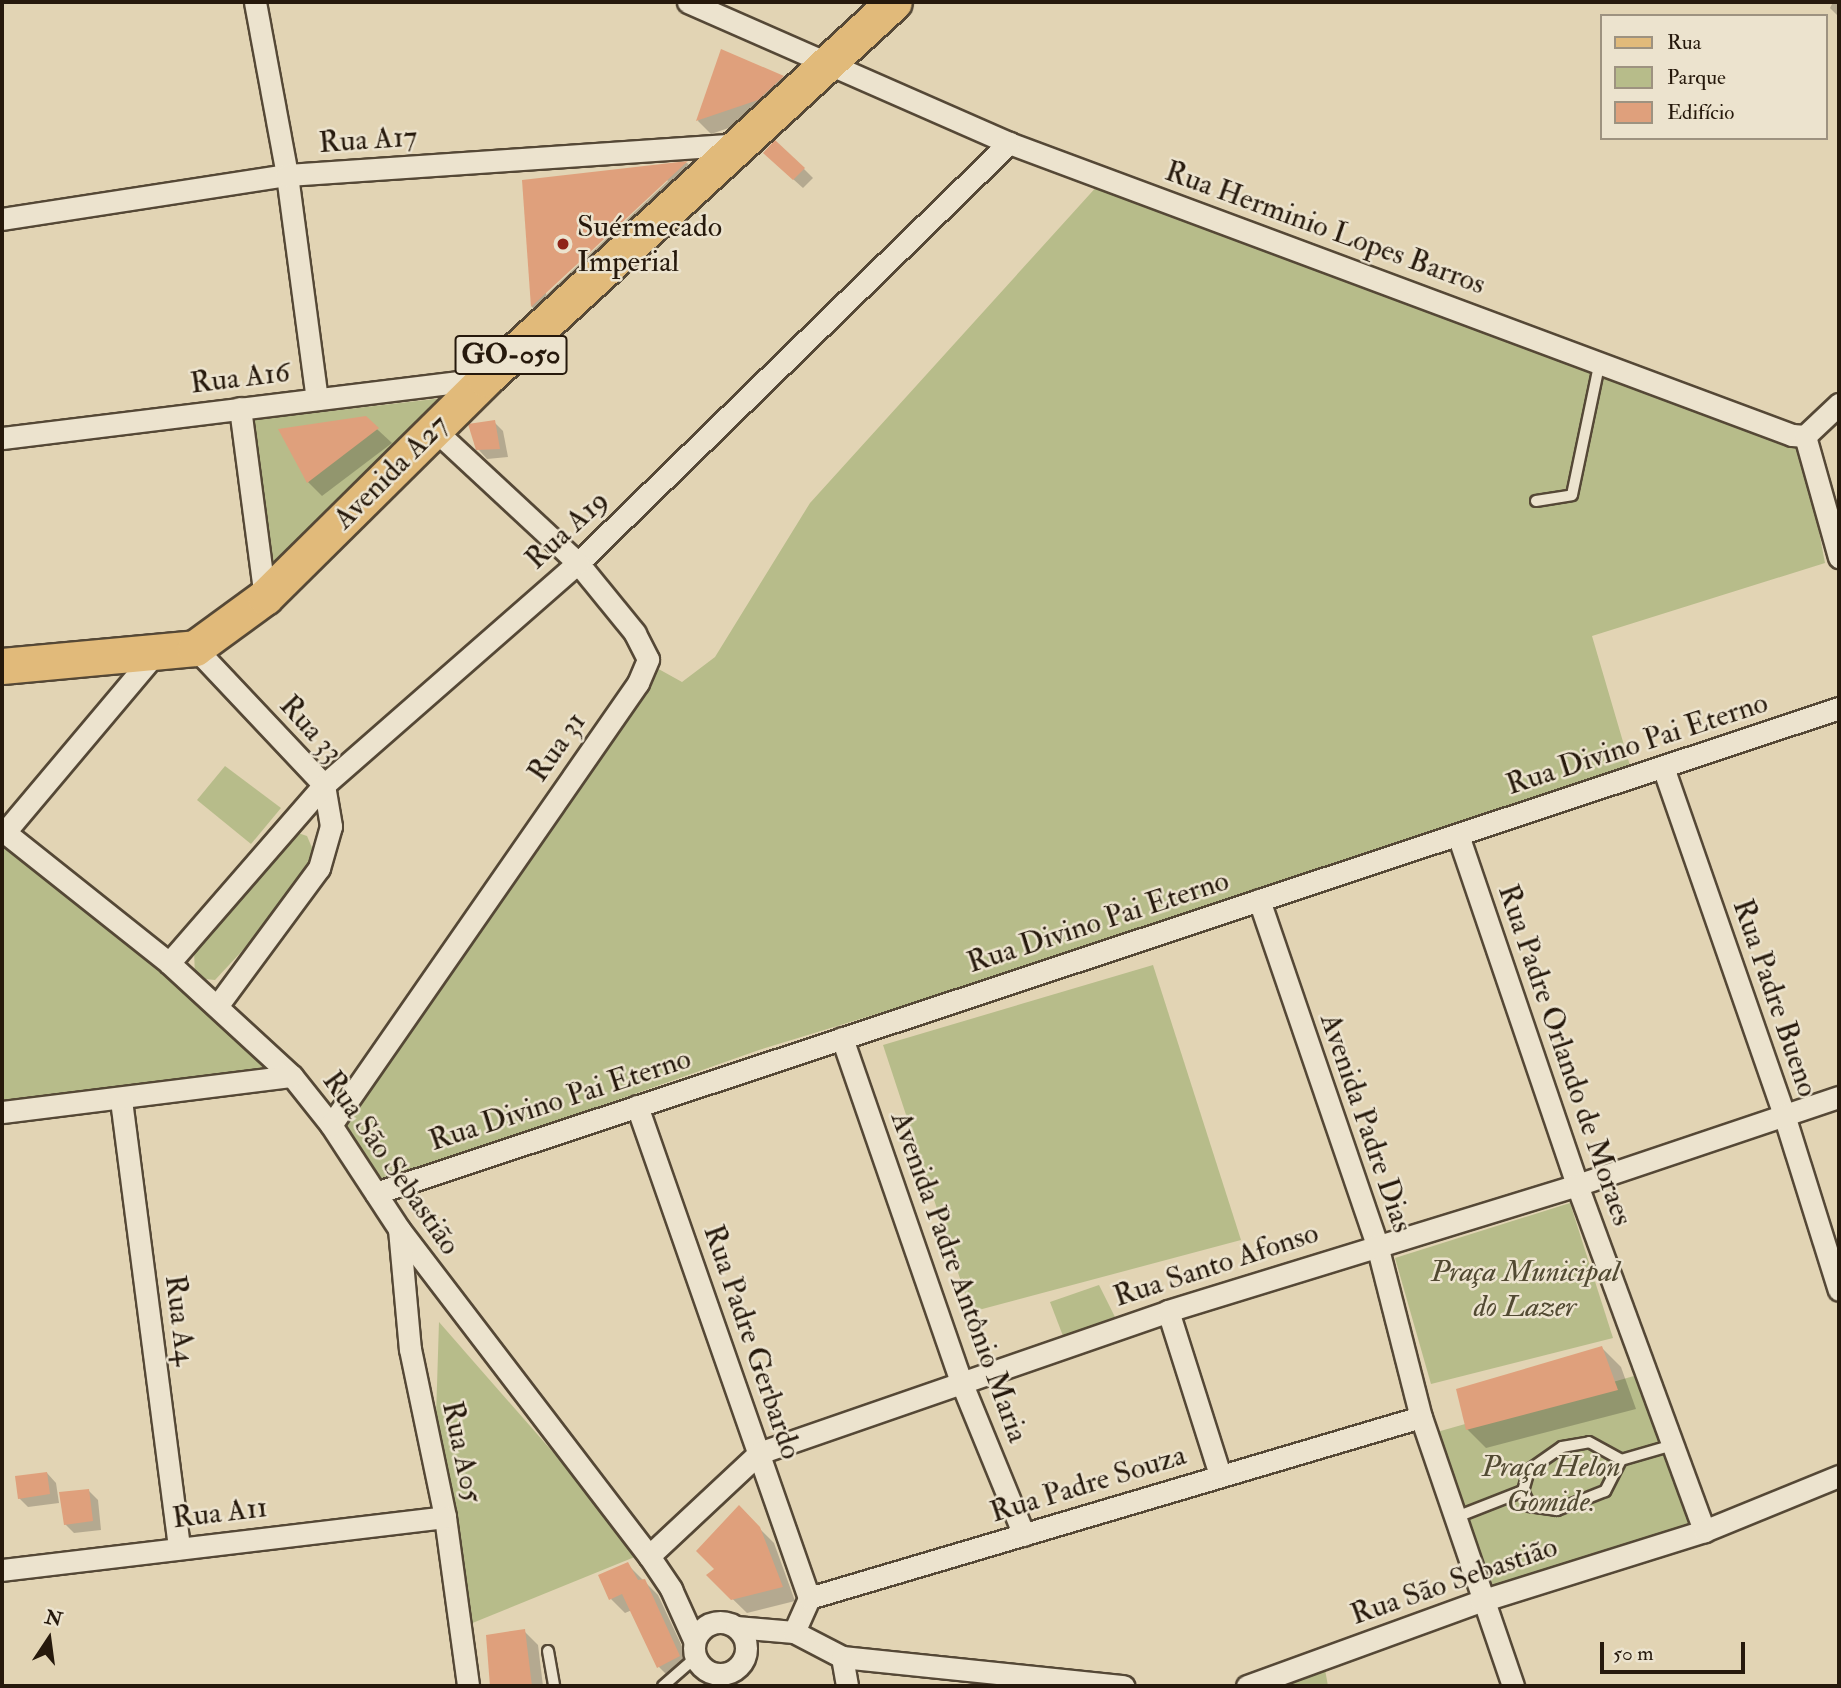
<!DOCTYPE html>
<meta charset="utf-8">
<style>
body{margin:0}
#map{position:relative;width:1841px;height:1688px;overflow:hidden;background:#e2d4b4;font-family:"IM FELL Double Pica",serif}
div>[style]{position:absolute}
.green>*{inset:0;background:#b7bc8a}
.shadow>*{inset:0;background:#0003}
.building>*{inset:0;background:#dfa07c}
.roads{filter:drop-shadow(2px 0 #554836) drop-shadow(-2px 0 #554836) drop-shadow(0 2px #554836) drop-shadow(0 -2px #554836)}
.service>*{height:10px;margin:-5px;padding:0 5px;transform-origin:5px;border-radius:5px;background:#ece3ce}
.minor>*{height:21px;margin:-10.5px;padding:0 10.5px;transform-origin:10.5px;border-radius:10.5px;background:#ece3ce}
.minor>.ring{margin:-10.5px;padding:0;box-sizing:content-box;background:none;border:21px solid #ece3ce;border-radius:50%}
.primary>*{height:35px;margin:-17.5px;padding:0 17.5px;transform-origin:17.5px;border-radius:17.5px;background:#e1ba7a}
.dots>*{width:19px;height:19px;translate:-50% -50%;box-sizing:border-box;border:4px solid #ece3ce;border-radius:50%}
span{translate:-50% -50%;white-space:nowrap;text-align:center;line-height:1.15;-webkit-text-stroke:5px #ece3ce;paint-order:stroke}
.shield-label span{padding:2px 5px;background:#ece3ce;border:2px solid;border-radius:5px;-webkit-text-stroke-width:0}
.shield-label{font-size:28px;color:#26190c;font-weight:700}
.street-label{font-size:30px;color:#26190c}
.poi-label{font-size:30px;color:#26190c}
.left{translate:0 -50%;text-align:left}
.park-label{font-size:30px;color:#524a32;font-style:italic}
.frame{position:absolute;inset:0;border:4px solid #26190c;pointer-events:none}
.legend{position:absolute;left:1600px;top:14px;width:228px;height:126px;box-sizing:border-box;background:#ece3ce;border:2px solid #9d9280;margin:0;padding:9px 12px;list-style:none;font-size:21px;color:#26190c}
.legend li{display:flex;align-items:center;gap:14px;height:35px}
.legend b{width:35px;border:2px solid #9d9280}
.north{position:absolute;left:14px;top:1604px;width:70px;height:70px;-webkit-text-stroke:5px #ece3ce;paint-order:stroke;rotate:13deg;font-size:19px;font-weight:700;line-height:28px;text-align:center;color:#26190c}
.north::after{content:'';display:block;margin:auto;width:24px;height:32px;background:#26190c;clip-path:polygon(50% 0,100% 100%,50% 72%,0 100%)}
.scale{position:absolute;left:1600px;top:1642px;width:145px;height:32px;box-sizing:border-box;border:4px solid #26190c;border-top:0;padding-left:9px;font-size:21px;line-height:24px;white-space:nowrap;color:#26190c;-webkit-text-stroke:5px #ece3ce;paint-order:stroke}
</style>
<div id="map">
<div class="green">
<div style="clip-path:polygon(1099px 184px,1802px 443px,1825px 563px,1592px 636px,1631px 769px,1258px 897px,759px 1050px,382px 1183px,341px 1129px,655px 667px,682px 682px,715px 657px,810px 503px)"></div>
<div style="clip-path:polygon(443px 398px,274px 573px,253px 420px)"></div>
<div style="clip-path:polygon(225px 766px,281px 808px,251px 844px,197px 800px)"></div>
<div style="clip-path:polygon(298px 833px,307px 836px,313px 850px,297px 892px,215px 980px,195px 978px,194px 949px,292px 835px)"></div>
<div style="clip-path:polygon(2px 844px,231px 1029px,277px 1070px,2px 1102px)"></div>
<div style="clip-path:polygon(1153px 965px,1241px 1240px,971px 1312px,883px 1045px)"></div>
<div style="clip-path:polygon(1570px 1203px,1613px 1338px,1431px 1384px,1395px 1258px)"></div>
<div style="clip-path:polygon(1099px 1285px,1115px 1317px,1063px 1336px,1050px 1302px)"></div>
<div style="clip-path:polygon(439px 1322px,642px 1554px,470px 1624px,435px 1448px)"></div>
<div style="clip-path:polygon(1634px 1376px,1691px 1526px,1486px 1590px,1437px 1432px)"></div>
<div style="clip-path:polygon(1324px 1664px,1328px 1686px,1260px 1686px)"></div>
</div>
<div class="shadow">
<div style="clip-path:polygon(1833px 2px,1839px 2px,1839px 17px,1830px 8px)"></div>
<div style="clip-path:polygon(722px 51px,783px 78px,796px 92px,773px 113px,711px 134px,698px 121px)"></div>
<div style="clip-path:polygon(774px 162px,804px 169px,813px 178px,803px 188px)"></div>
<div style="clip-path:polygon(evenodd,687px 163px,705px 181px,551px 325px,532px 307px,524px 181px,687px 163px,666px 179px,668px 181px,546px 295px,546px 290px,666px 179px)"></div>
<div style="clip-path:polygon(365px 418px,392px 443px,322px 496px,308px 482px)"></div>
<div style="clip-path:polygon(494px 422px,503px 431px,508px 457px,487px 459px,478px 449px)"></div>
<div style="clip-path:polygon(1602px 1348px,1621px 1367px,1636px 1409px,1486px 1448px,1467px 1429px)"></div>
<div style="clip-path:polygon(47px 1473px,56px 1483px,59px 1503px,28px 1507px,19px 1498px)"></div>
<div style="clip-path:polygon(89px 1491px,98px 1500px,101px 1530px,74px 1533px,65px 1524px)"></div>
<div style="clip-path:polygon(739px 1508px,774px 1543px,795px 1601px,747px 1613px,708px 1575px,717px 1570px)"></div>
<div style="clip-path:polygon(627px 1564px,658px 1595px,693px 1670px,673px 1681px,659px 1667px,632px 1610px,625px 1613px,611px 1599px)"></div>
<div style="clip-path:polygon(524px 1631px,538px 1645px,543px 1686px,492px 1686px,488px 1636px)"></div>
</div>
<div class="building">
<div style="clip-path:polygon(721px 49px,784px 76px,758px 100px,696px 121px)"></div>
<div style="clip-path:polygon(775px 140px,805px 168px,793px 180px,763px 153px)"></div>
<div style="clip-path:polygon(688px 161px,531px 307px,522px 180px)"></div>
<div style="clip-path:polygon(366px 416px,379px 428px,307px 483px,278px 429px)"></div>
<div style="clip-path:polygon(495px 420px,500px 449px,476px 450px,468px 424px)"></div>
<div style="clip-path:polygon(1602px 1346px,1618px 1390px,1466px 1430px,1456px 1389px)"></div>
<div style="clip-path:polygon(47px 1472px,50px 1494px,18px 1499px,15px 1476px)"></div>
<div style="clip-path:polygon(89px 1489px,93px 1521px,64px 1525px,59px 1492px)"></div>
<div style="clip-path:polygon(739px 1505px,760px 1527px,783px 1587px,731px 1600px,706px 1575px,714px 1569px,696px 1551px)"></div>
<div style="clip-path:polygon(628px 1562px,638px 1580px,645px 1579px,680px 1656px,657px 1668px,622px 1594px,609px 1600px,598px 1575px)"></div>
<div style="clip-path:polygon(525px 1629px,532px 1686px,490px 1686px,486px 1635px)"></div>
</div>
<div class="roads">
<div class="service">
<div style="left:1536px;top:501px;width:36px;rotate:-9deg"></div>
<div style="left:1572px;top:495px;width:137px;rotate:-78.2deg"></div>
<div style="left:1621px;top:1460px;width:35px;rotate:117deg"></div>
<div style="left:1605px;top:1491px;width:52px;rotate:158.4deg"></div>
<div style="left:1557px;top:1510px;width:27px;rotate:-172deg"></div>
<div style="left:1530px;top:1506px;width:17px;rotate:-115deg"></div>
<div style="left:1523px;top:1491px;width:22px;rotate:-74deg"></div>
<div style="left:1529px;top:1470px;width:40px;rotate:-34.9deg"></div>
<div style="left:1562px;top:1447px;width:27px;rotate:-10deg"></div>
<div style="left:1589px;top:1442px;width:37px;rotate:29deg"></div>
<div style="left:1621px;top:1460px;width:54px;rotate:-16.1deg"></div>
<div style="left:1454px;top:1518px;width:74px;rotate:-21.4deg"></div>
<div style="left:548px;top:1651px;width:36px;rotate:80deg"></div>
<div style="left:663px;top:1686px;width:43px;rotate:-41.2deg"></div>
</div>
<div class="minor">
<div style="left:255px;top:2px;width:176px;rotate:79.5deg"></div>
<div style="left:287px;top:175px;width:226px;rotate:82.4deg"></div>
<div style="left:688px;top:2px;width:351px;rotate:23.7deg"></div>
<div style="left:1009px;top:143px;width:836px;rotate:20.45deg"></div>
<div style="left:1792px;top:435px;width:13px;rotate:4deg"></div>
<div style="left:2px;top:219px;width:288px;rotate:-8.8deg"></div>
<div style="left:287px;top:175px;width:453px;rotate:-3.9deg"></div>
<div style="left:240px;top:408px;width:191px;rotate:82.5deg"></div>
<div style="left:1805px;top:436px;width:126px;rotate:74.3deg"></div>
<div style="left:1805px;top:436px;width:47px;rotate:-43.3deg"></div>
<div style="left:2px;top:438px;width:485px;rotate:-7deg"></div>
<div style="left:195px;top:648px;width:188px;rotate:46.7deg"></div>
<div style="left:324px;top:785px;width:42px;rotate:80.3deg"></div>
<div style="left:331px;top:826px;width:44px;rotate:105.9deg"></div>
<div style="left:319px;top:868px;width:170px;rotate:126.4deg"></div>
<div style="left:1663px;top:767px;width:368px;rotate:70.8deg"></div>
<div style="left:1784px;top:1115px;width:183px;rotate:72.6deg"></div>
<div style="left:2px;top:830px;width:213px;rotate:38.5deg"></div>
<div style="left:169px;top:963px;width:167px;rotate:42.6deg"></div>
<div style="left:292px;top:1076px;width:63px;rotate:51.5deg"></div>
<div style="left:331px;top:1125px;width:124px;rotate:56.8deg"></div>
<div style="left:399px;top:1229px;width:412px;rotate:52.6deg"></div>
<div style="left:649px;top:1556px;width:40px;rotate:56deg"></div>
<div style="left:671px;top:1589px;width:56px;rotate:65.7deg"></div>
<div style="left:5px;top:832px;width:233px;rotate:-49.9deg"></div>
<div style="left:1458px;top:835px;width:370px;rotate:71.2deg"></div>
<div style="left:1577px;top:1185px;width:369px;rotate:69.8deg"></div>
<div style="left:1259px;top:900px;width:365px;rotate:71.1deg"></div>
<div style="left:1377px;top:1245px;width:178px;rotate:75.7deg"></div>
<div style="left:1421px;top:1417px;width:284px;rotate:71.1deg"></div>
<div style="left:169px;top:963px;width:236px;rotate:-49deg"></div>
<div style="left:324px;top:785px;width:337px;rotate:-41.2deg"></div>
<div style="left:578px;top:563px;width:602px;rotate:-44.26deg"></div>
<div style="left:842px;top:1038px;width:366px;rotate:70.9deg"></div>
<div style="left:962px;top:1384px;width:163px;rotate:67.7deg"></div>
<div style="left:121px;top:1100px;width:452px;rotate:82.6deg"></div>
<div style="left:637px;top:1106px;width:521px;rotate:70.73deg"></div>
<div style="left:2px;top:1112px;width:292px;rotate:-7.1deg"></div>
<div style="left:331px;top:1125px;width:538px;rotate:-55.22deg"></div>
<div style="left:638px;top:683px;width:26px;rotate:-67deg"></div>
<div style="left:648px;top:659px;width:29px;rotate:-117deg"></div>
<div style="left:635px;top:633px;width:90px;rotate:-129.2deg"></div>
<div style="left:578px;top:563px;width:195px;rotate:-137.1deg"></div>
<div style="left:376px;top:1193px;width:1541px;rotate:-18.34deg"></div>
<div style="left:399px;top:1229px;width:121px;rotate:84.8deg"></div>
<div style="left:410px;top:1349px;width:172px;rotate:78.2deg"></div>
<div style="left:445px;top:1517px;width:171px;rotate:82.2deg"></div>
<div style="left:1168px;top:1311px;width:172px;rotate:72.4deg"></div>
<div style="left:649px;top:1556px;width:151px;rotate:-43.1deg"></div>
<div style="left:759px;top:1453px;width:433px;rotate:-19.1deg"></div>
<div style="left:1168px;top:1311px;width:428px;rotate:-17.1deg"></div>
<div style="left:1577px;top:1185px;width:276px;rotate:-18.6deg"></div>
<div style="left:2px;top:1570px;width:446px;rotate:-6.8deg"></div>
<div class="ring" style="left:694px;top:1622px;width:31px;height:31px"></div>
<div style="left:736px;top:1627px;width:58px;rotate:4.9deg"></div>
<div style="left:794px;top:1632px;width:54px;rotate:27.5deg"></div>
<div style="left:842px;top:1657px;width:283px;rotate:5.9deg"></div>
<div style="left:794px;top:1632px;width:37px;rotate:-66deg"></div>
<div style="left:809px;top:1598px;width:638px;rotate:-16.48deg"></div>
<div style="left:842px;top:1657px;width:29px;rotate:80deg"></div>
<div style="left:1247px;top:1686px;width:249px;rotate:-20deg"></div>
<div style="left:1481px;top:1601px;width:234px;rotate:-17.4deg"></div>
<div style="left:1704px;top:1531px;width:146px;rotate:-22.2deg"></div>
</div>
<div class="primary">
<div style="left:2px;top:666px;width:194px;rotate:-5.3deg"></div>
<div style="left:195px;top:648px;width:87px;rotate:-36.1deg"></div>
<div style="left:265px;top:597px;width:310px;rotate:-44.7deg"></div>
<div style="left:485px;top:379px;width:556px;rotate:-42.67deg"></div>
</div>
</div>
<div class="dots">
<div style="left:563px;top:244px;background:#8f2418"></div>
</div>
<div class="shield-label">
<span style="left:511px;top:355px">GO-050</span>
</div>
<div class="street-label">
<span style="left:368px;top:140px;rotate:-4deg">Rua A17</span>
<span style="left:1325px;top:228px;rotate:20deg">Rua Herminio Lopes Barros</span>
<span style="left:240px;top:378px;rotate:-7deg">Rua A16</span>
<span style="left:391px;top:472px;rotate:-45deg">Avenida A27</span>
<span style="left:567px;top:530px;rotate:-43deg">Rua A19</span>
<span style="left:311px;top:729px;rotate:48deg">Rua 33</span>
<span style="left:1637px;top:744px;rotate:-18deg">Rua Divino Pai Eterno</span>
<span style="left:557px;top:747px;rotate:-55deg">Rua 31</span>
<span style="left:1098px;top:922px;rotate:-18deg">Rua Divino Pai Eterno</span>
<span style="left:1775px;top:998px;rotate:71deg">Rua Padre Bueno</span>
<span style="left:1565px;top:1055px;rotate:71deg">Rua Padre Orlando de Moraes</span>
<span style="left:560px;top:1100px;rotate:-18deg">Rua Divino Pai Eterno</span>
<span style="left:1366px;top:1123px;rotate:71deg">Avenida Padre Dias</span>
<span style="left:391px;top:1163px;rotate:55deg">Rua São Sebastião</span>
<span style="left:1216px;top:1265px;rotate:-18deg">Rua Santo Afonso</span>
<span style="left:959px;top:1277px;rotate:70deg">Avenida Padre Antônio Maria</span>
<span style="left:180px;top:1320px;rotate:83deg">Rua A4</span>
<span style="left:752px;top:1342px;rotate:71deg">Rua Padre Gerbardo</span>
<span style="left:462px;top:1452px;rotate:78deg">Rua A05</span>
<span style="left:1088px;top:1484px;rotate:-17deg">Rua Padre Souza</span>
<span style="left:220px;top:1513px;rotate:-7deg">Rua A11</span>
<span style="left:1454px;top:1581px;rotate:-19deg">Rua São Sebastião</span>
</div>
<div class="poi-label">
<span class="left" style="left:577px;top:244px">Suérmecado<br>Imperial</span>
</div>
<div class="park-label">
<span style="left:1525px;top:1289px">Praça Municipal<br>do Lazer</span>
<span style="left:1551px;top:1484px">Praça Helon<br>Gomide.</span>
</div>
<div class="frame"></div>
<ul class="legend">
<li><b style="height:9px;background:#e1ba7a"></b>Rua</li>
<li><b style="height:19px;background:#b7bc8a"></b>Parque</li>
<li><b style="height:19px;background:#dfa07c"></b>Edifício</li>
</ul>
<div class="north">N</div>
<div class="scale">50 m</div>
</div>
